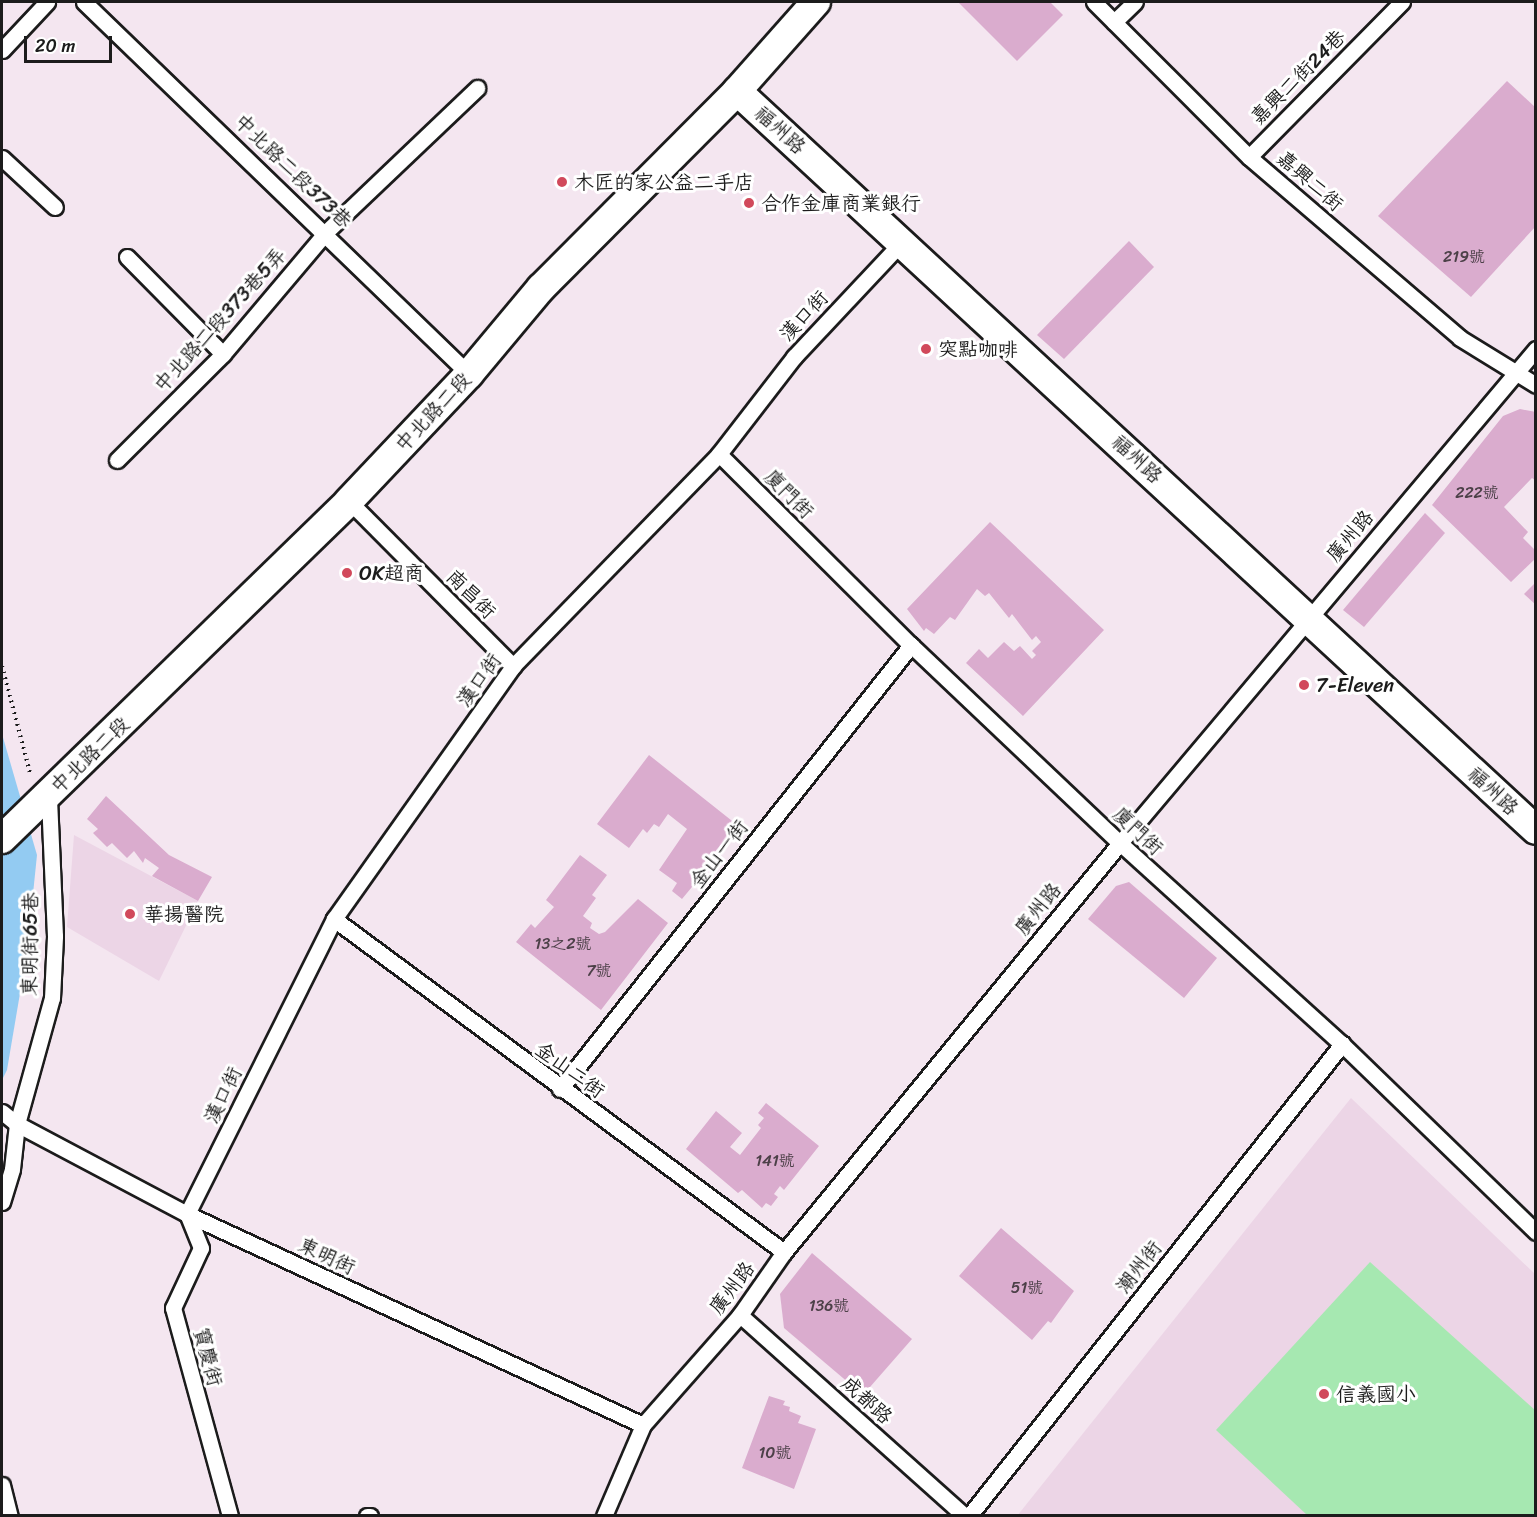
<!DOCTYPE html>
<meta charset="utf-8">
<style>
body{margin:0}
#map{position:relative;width:1537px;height:1517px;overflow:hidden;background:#f4e6f0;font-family:Sriracha,"LXGW WenKai TC",sans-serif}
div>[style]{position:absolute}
.built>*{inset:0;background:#ecd5e6}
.green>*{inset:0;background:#a6e8b1}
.water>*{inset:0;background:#93cbf2}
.building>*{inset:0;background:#daacce}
.path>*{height:4px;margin-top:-2px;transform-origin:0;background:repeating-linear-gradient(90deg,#1c1c1c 0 1.5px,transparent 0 6px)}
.roads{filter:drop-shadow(2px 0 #1c1c1c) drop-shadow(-2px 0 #1c1c1c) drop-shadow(0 2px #1c1c1c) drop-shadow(0 -2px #1c1c1c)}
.service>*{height:15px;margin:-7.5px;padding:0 7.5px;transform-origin:7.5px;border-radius:7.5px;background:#fff}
.minor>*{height:28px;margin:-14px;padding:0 14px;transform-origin:14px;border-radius:14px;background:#fff}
.dots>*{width:16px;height:16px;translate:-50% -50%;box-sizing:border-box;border:3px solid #fff;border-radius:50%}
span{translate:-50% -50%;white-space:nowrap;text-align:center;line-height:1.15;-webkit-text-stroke:6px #fff;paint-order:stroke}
.number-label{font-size:16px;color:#4c4048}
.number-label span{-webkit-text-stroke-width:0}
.street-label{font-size:20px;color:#1c1c1c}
.poi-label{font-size:20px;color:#1c1c1c}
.left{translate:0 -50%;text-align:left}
.frame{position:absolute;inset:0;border:3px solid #1c1c1c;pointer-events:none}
.scale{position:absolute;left:24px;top:36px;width:88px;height:27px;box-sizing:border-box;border:3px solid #1c1c1c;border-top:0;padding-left:8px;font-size:18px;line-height:21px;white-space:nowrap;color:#1c1c1c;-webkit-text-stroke:4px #fff;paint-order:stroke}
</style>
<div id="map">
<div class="built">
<div style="clip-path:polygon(74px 835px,198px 901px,159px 981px,67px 927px)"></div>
<div style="clip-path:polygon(1351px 1098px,1535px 1274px,1535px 1515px,1017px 1516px)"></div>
</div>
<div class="green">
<div style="clip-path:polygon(1370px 1262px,1535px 1410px,1535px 1515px,1307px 1515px,1216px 1430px)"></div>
</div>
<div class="water">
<div style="clip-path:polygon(2px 734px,37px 855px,27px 952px,7px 1070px,2px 1080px)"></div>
</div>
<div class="building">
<div style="clip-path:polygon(958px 2px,1050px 2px,1063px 15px,1017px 61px)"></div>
<div style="clip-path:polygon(1507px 81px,1536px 108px,1536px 226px,1471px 297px,1378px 216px)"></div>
<div style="clip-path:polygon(1129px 241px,1154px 267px,1064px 359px,1037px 335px)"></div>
<div style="clip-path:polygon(1520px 409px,1536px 412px,1536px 481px,1532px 478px,1504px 507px,1528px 532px,1523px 538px,1536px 551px,1536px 558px,1511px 582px,1432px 505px,1503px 416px)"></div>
<div style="clip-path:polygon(1425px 513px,1445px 533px,1364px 627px,1343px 610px)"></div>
<div style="clip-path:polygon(990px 522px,1104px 630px,1023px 716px,966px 663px,979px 649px,988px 658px,1004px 642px,1014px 651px,1020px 646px,1032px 659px,1036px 655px,1032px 651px,1041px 642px,1036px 636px,1032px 640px,1012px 614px,1009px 618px,989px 593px,985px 596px,977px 589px,955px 620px,950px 617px,934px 634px,926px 628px,924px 631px,907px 609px)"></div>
<div style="clip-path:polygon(1536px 582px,1536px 605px,1524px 594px)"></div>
<div style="clip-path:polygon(649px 755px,741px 828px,682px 899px,672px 891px,677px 883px,659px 870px,687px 829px,668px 814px,659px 827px,654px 824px,647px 833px,643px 829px,629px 848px,597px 824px)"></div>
<div style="clip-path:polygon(106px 796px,169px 855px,212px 877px,198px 901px,152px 876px,159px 868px,145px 858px,143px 863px,134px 851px,127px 858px,112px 843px,107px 847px,93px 833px,98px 829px,87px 819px)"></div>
<div style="clip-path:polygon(580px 855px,607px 875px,592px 895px,596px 898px,583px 916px,592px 923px,590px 928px,599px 934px,605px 932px,638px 899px,668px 923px,601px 1010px,516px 942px,531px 924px,535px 928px,554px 907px,546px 900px)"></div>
<div style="clip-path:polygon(1129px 882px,1217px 958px,1184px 998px,1088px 919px,1116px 886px)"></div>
<div style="clip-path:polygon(766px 1103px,819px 1146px,784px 1190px,780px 1186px,774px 1194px,778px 1197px,771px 1206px,766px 1203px,762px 1208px,742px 1190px,738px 1193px,686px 1149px,716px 1111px,742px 1133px,730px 1147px,740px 1155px,761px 1128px,758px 1125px,764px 1118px,758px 1113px)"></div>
<div style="clip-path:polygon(1001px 1228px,1074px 1291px,1051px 1323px,1048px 1321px,1032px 1340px,959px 1276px)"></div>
<div style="clip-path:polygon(812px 1253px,912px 1339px,863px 1395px,784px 1328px,780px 1294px)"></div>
<div style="clip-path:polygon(769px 1396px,785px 1401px,783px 1405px,790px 1407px,789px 1411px,801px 1416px,798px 1423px,816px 1429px,794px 1489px,742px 1468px)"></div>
</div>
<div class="path">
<div style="left:2px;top:666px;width:111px;rotate:75.3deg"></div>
</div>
<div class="roads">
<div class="service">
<div style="left:84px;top:2px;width:535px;rotate:44.02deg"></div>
<div style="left:1094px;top:2px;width:219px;rotate:45deg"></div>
<div style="left:1249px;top:157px;width:278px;rotate:40.6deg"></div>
<div style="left:1460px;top:338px;width:89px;rotate:31.7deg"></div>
<div style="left:1114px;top:22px;width:29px;rotate:-44deg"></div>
<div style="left:2px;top:50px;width:66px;rotate:-46.8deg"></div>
<div style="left:1249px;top:157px;width:218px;rotate:-45.4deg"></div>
<div style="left:2px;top:158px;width:72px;rotate:42.8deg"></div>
<div style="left:127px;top:257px;width:136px;rotate:45.3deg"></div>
<div style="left:719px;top:454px;width:271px;rotate:44.9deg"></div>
<div style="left:911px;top:645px;width:288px;rotate:43.5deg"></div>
<div style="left:1120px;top:843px;width:299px;rotate:42.2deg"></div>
<div style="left:1342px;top:1044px;width:270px;rotate:44.1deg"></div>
<div style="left:117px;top:460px;width:150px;rotate:-45deg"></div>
<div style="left:223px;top:354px;width:160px;rotate:-49.8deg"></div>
<div style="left:326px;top:232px;width:209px;rotate:-43.6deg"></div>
<div style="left:349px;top:501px;width:233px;rotate:45.2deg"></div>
<div style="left:334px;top:919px;width:560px;rotate:36.5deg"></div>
<div style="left:560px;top:1089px;width:566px;rotate:-51.67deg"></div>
<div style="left:2px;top:1112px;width:19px;rotate:39deg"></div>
<div style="left:17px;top:1124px;width:192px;rotate:27.9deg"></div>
<div style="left:187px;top:1214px;width:502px;rotate:24.83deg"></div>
<div style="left:2px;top:1202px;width:34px;rotate:-73deg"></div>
<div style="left:12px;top:1169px;width:45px;rotate:-83.7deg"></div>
<div style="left:17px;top:1124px;width:131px;rotate:-74.5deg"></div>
<div style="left:52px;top:998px;width:62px;rotate:-87.2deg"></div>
<div style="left:55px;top:936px;width:140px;rotate:-92.5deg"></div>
<div style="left:740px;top:1315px;width:302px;rotate:41.8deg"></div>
<div style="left:2px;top:1485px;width:32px;rotate:76deg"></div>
<div style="left:230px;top:1516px;width:216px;rotate:-105.3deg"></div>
<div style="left:173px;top:1308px;width:66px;rotate:-65deg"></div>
<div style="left:201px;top:1248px;width:37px;rotate:-112deg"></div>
<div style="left:187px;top:1214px;width:330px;rotate:-63.5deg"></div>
<div style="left:334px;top:919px;width:310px;rotate:-54.7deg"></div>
<div style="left:513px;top:666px;width:296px;rotate:-45.8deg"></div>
<div style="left:719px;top:454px;width:123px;rotate:-52.3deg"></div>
<div style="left:794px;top:357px;width:159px;rotate:-46.8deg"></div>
<div style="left:367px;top:1516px;width:3px"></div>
<div style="left:604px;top:1516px;width:99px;rotate:-66.8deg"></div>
<div style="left:643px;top:1425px;width:147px;rotate:-48.6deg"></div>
<div style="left:740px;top:1315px;width:77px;rotate:-55.1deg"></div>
<div style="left:784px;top:1252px;width:529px;rotate:-50.6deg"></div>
<div style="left:1120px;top:843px;width:646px;rotate:-49.9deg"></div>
<div style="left:969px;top:1516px;width:602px;rotate:-51.68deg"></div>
</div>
<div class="minor">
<div style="left:737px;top:91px;width:1088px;rotate:42.77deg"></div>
<div style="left:2px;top:839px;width:484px;rotate:-44.2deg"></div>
<div style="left:349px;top:501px;width:175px;rotate:-46.6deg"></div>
<div style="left:469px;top:374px;width:112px;rotate:-50.1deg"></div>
<div style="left:541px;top:288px;width:278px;rotate:-45.1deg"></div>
<div style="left:737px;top:91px;width:119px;rotate:-48.4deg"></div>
</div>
</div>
<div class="dots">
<div style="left:562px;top:182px;background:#d1495b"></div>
<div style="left:749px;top:203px;background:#d1495b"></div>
<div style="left:926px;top:349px;background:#d1495b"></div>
<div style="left:347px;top:573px;background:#d1495b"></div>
<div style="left:1304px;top:685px;background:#d1495b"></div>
<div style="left:130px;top:914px;background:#d1495b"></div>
<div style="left:1324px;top:1394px;background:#d1495b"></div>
</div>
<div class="number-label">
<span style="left:1464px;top:257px">219號</span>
<span style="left:1477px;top:493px">222號</span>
<span style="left:563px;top:944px">13之2號</span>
<span style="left:599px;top:971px">7號</span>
<span style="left:775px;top:1161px">141號</span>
<span style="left:1027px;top:1288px">51號</span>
<span style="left:829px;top:1306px">136號</span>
<span style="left:775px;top:1453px">10號</span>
</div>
<div class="street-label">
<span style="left:1298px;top:77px;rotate:-45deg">嘉興二街24巷</span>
<span style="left:780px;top:130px;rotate:42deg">福州路</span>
<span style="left:293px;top:171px;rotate:44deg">中北路二段373巷</span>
<span style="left:1310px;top:181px;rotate:41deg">嘉興二街</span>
<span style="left:804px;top:316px;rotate:-47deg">漢口街</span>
<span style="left:220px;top:320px;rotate:-48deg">中北路二段373巷5弄</span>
<span style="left:433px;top:412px;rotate:-47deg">中北路二段</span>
<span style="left:1137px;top:459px;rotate:43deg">福州路</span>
<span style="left:789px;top:494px;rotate:45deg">廈門街</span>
<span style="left:1350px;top:536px;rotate:-50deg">廣州路</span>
<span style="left:471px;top:594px;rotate:45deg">南昌街</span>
<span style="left:479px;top:680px;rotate:-54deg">漢口街</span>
<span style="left:90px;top:755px;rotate:-44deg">中北路二段</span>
<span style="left:1493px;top:791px;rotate:43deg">福州路</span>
<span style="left:1138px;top:831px;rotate:43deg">廈門街</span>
<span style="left:719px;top:854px;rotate:-52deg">金山一街</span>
<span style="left:1038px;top:909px;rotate:-51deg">廣州路</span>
<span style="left:30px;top:944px;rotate:-89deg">東明街65巷</span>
<span style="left:570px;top:1070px;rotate:36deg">金山二街</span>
<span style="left:223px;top:1095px;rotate:-64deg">漢口街</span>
<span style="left:327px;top:1256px;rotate:25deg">東明街</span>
<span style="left:1139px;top:1267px;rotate:-52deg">潮州街</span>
<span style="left:732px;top:1288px;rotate:-53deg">廣州路</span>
<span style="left:208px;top:1357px;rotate:75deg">寶慶街</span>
<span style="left:867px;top:1400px;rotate:42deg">成都路</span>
</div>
<div class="poi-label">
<span class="left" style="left:574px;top:182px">木匠的家公益二手店</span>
<span class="left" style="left:761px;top:203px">合作金庫商業銀行</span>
<span class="left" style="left:938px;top:349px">突點咖啡</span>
<span class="left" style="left:359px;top:573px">OK超商</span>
<span class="left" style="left:1316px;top:685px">7-Eleven</span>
<span class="left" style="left:144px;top:914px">華揚醫院</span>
<span class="left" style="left:1336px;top:1394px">信義國小</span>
</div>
<div class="frame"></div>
<div class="scale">20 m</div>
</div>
